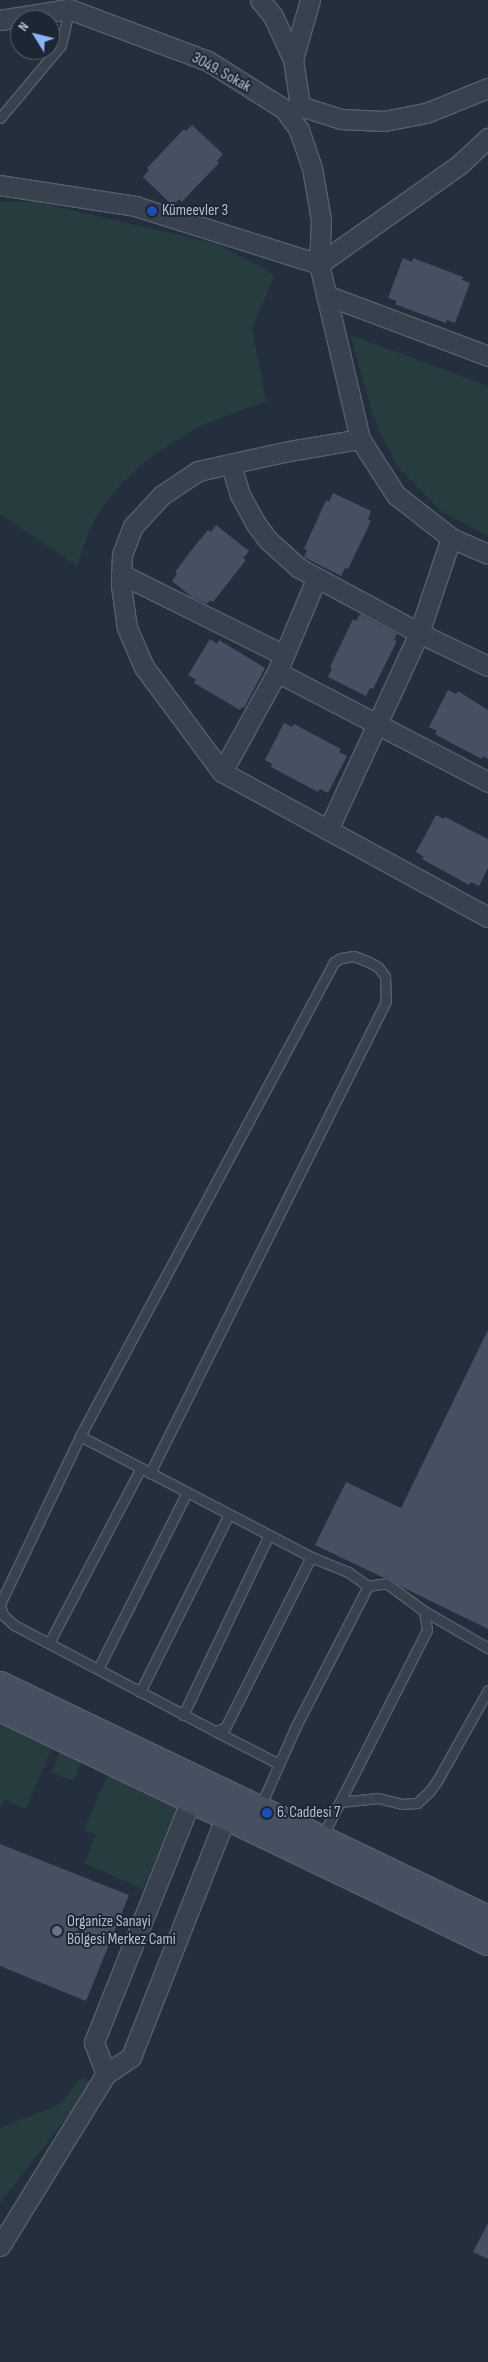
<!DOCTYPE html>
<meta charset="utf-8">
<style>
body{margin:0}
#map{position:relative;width:488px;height:2362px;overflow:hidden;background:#242f3e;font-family:"Sofia Sans Condensed",sans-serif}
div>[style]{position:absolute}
.green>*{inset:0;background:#263c3f}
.building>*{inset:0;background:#455162}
.roads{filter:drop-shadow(1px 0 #565f6c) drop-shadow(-1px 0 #565f6c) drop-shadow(0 1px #565f6c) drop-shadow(0 -1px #565f6c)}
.lane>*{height:9px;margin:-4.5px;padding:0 4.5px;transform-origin:4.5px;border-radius:4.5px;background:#38414e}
.street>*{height:19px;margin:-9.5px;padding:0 9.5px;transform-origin:9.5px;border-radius:9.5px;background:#38414e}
.secondary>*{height:26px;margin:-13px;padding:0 13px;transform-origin:13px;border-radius:13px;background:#465061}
.dots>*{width:14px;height:14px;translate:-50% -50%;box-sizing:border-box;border:2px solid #1d2633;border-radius:50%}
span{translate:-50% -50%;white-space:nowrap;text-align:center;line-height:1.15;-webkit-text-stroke:4px #1d2633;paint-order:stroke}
.street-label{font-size:16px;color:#b4bcc9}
.poi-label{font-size:16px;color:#b4bcc9}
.left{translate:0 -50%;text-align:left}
.north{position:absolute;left:10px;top:10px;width:50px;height:50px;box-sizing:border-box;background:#1d2633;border:1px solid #59626f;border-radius:50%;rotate:306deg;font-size:14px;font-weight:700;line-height:20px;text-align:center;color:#b4bcc9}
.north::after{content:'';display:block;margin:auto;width:18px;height:22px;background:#8ab4f8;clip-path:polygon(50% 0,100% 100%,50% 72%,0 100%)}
</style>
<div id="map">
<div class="green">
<div style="clip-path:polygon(0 202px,36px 202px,218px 244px,275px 275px,252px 329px,266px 401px,200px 426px,159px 451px,141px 465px,117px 488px,98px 514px,89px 531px,77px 566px,0 514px)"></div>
<div style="clip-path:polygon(350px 335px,488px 386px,488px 536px,442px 512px,400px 469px,384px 441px,372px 412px)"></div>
<div style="clip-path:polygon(0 1718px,55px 1741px,26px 1809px,4px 1800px,0 1809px)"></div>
<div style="clip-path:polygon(61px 1748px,83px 1756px,74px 1781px,51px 1773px)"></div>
<div style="clip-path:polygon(109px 1772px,180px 1803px,143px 1889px,84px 1863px,96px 1835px,84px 1830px)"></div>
<div style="clip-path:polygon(83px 2078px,88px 2080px,90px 2085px,88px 2090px,0 2203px,0 2128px,61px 2104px,79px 2079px)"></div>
</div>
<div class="building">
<div style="clip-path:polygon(192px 125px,223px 154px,217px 161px,219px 163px,193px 190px,182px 202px,179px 199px,173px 206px,143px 177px,149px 170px,147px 168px,184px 129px,186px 131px)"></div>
<div style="clip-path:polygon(403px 258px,412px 262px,413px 258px,463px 277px,462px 280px,470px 283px,455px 323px,447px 320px,446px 323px,413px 311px,395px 304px,397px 301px,388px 298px)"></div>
<div style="clip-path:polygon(333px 493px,371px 511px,368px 519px,371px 521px,348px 569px,345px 568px,341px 576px,304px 557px,307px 550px,304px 549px,326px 500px,329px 502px)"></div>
<div style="clip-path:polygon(216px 525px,249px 551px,243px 558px,246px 560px,213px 602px,210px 600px,207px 604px,192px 597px,172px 581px,177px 574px,175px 572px,193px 548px,208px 530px,211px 532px)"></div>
<div style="clip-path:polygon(360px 614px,397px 634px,394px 640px,397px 641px,373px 689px,370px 688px,366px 696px,328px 677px,332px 669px,330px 667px,353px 619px,356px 621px)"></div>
<div style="clip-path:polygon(210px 639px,217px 644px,219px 640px,265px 668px,244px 708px,242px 707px,240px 710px,194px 683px,196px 680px,188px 675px)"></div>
<div style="clip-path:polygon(448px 690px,456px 694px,458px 691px,488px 710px,488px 759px,483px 756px,482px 759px,453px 744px,435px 734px,437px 731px,429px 727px)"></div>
<div style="clip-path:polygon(284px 723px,292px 727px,294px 724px,341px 749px,339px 752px,347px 756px,328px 793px,320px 789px,318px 792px,286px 775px,271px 767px,272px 764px,265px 760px)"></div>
<div style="clip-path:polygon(436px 815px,444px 819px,445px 817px,488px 839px,488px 868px,479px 886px,471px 882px,469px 885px,422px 859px,424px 857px,416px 852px)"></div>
<div style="clip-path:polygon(488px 1330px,488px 1629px,402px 1587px,389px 1578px,382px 1577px,315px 1545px,346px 1482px,401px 1508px)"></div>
<div style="clip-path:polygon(0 1844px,129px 1895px,86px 2001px,0 1966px)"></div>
<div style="clip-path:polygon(488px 2223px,488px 2259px,473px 2252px)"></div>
</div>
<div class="roads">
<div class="lane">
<div style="left:0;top:118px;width:95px;rotate:-50.1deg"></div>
<div style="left:61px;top:45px;width:37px;rotate:-77deg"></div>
<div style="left:80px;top:1436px;width:261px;rotate:27.6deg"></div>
<div style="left:311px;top:1557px;width:40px;rotate:22deg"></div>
<div style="left:348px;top:1572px;width:24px;rotate:35deg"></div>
<div style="left:0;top:1604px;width:186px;rotate:-64.5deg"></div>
<div style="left:80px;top:1436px;width:538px;rotate:-61.81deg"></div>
<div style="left:334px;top:962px;width:8px;rotate:-30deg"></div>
<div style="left:341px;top:958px;width:13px;rotate:-9deg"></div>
<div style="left:354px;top:956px;width:16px;rotate:22deg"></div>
<div style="left:369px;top:962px;width:10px;rotate:29deg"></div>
<div style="left:378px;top:967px;width:11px;rotate:52deg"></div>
<div style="left:385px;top:976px;width:25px;rotate:88deg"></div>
<div style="left:386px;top:1001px;width:528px;rotate:116.57deg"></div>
<div style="left:0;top:1605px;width:10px;rotate:73deg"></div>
<div style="left:3px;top:1615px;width:15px;rotate:42deg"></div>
<div style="left:14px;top:1625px;width:227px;rotate:27.8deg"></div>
<div style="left:215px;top:1731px;width:10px;rotate:-17deg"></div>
<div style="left:225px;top:1728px;width:191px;rotate:-63.3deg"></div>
<div style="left:424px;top:1611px;width:74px;rotate:30deg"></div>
<div style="left:49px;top:1643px;width:198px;rotate:-62.3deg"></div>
<div style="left:98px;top:1669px;width:198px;rotate:-63.3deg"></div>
<div style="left:140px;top:1692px;width:199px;rotate:-63.4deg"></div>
<div style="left:183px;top:1715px;width:199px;rotate:-64.5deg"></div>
<div style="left:215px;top:1731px;width:72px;rotate:27.3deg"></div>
<div style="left:340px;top:1802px;width:38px;rotate:-6deg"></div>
<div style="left:378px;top:1798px;width:25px;rotate:14deg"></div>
<div style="left:402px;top:1804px;width:15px;rotate:-4deg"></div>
<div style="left:417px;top:1803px;width:16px;rotate:-43deg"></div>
<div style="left:429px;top:1792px;width:14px;rotate:-54deg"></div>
<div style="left:437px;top:1781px;width:104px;rotate:-60.7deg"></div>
<div style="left:260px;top:1807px;width:89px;rotate:-66deg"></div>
<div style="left:296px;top:1726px;width:157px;rotate:-62.8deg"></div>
<div style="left:368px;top:1586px;width:18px;rotate:-9deg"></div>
<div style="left:386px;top:1583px;width:47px;rotate:36.4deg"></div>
<div style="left:424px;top:1611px;width:19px;rotate:81deg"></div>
<div style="left:427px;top:1630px;width:232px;rotate:116.9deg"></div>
</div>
<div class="street">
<div style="left:260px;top:0;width:21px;rotate:51deg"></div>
<div style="left:273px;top:16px;width:47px;rotate:65.1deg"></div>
<div style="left:293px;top:59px;width:48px;rotate:81.5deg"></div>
<div style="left:300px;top:106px;width:43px;rotate:17.6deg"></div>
<div style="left:341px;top:119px;width:43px;rotate:2.7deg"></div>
<div style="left:384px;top:121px;width:43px;rotate:-10.8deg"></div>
<div style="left:426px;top:113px;width:67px;rotate:-22deg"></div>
<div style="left:0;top:20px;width:70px;rotate:-9.1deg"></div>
<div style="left:69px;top:9px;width:148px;rotate:20.5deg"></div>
<div style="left:208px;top:61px;width:90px;rotate:32.3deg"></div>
<div style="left:284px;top:109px;width:26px;rotate:54deg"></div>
<div style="left:299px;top:130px;width:40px;rotate:71.1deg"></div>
<div style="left:312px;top:168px;width:53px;rotate:80.2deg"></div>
<div style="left:321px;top:220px;width:44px;rotate:92.6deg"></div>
<div style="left:319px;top:264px;width:180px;rotate:76.8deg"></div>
<div style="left:360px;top:439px;width:67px;rotate:57.3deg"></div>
<div style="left:396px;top:495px;width:70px;rotate:38deg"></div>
<div style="left:451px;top:538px;width:40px;rotate:23.4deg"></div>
<div style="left:293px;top:59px;width:61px;rotate:-73.9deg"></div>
<div style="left:0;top:185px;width:137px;rotate:8.8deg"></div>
<div style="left:135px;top:206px;width:193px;rotate:17.5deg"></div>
<div style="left:319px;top:264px;width:171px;rotate:-35.3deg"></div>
<div style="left:459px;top:165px;width:40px;rotate:-43deg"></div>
<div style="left:326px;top:295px;width:173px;rotate:20.6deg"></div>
<div style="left:360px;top:439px;width:77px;rotate:170.3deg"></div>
<div style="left:284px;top:452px;width:88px;rotate:167.5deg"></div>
<div style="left:198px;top:471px;width:43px;rotate:146.3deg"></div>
<div style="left:162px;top:495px;width:42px;rotate:133.1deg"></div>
<div style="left:133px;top:526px;width:31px;rotate:111deg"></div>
<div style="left:122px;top:555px;width:30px;rotate:92deg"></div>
<div style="left:121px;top:585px;width:43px;rotate:82.1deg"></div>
<div style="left:127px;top:628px;width:43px;rotate:66.4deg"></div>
<div style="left:144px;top:667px;width:131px;rotate:53.4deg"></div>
<div style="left:222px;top:772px;width:303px;rotate:28.6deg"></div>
<div style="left:231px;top:464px;width:32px;rotate:74deg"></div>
<div style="left:240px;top:495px;width:33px;rotate:61deg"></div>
<div style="left:256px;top:524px;width:20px;rotate:53deg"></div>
<div style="left:268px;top:540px;width:42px;rotate:42.1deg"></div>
<div style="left:299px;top:568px;width:136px;rotate:28.4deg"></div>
<div style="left:419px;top:633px;width:76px;rotate:25.6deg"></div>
<div style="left:121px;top:574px;width:182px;rotate:26.4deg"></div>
<div style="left:277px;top:672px;width:238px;rotate:27.5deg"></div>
<div style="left:222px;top:772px;width:114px;rotate:-61.2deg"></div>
<div style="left:277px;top:672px;width:101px;rotate:-67.2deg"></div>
<div style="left:328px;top:830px;width:217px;rotate:-65.2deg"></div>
<div style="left:419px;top:633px;width:100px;rotate:-71.4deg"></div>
<div style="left:106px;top:2074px;width:34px;rotate:-111deg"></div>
<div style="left:94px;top:2042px;width:262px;rotate:-68.2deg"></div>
<div style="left:0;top:2246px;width:202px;rotate:-58.4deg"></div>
<div style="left:106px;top:2074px;width:30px;rotate:-34deg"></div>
<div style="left:131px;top:2057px;width:259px;rotate:-68.5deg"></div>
</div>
<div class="secondary">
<div style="left:0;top:1685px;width:541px;rotate:25.62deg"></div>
<div style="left:0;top:1708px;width:541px;rotate:25.62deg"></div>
</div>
</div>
<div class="dots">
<div style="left:152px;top:211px;background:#1a4fb4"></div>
<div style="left:267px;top:1813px;background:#1a4fb4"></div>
<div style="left:57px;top:1931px;background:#6b7280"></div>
</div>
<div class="street-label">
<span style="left:221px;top:73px;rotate:29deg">3049. Sokak</span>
</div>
<div class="poi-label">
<span class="left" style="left:162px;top:211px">Kümeevler 3</span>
<span class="left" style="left:277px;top:1813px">6. Caddesi 7</span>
<span class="left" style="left:67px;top:1931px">Organize Sanayi<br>Bölgesi Merkez Cami</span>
</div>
<div class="north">N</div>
</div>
